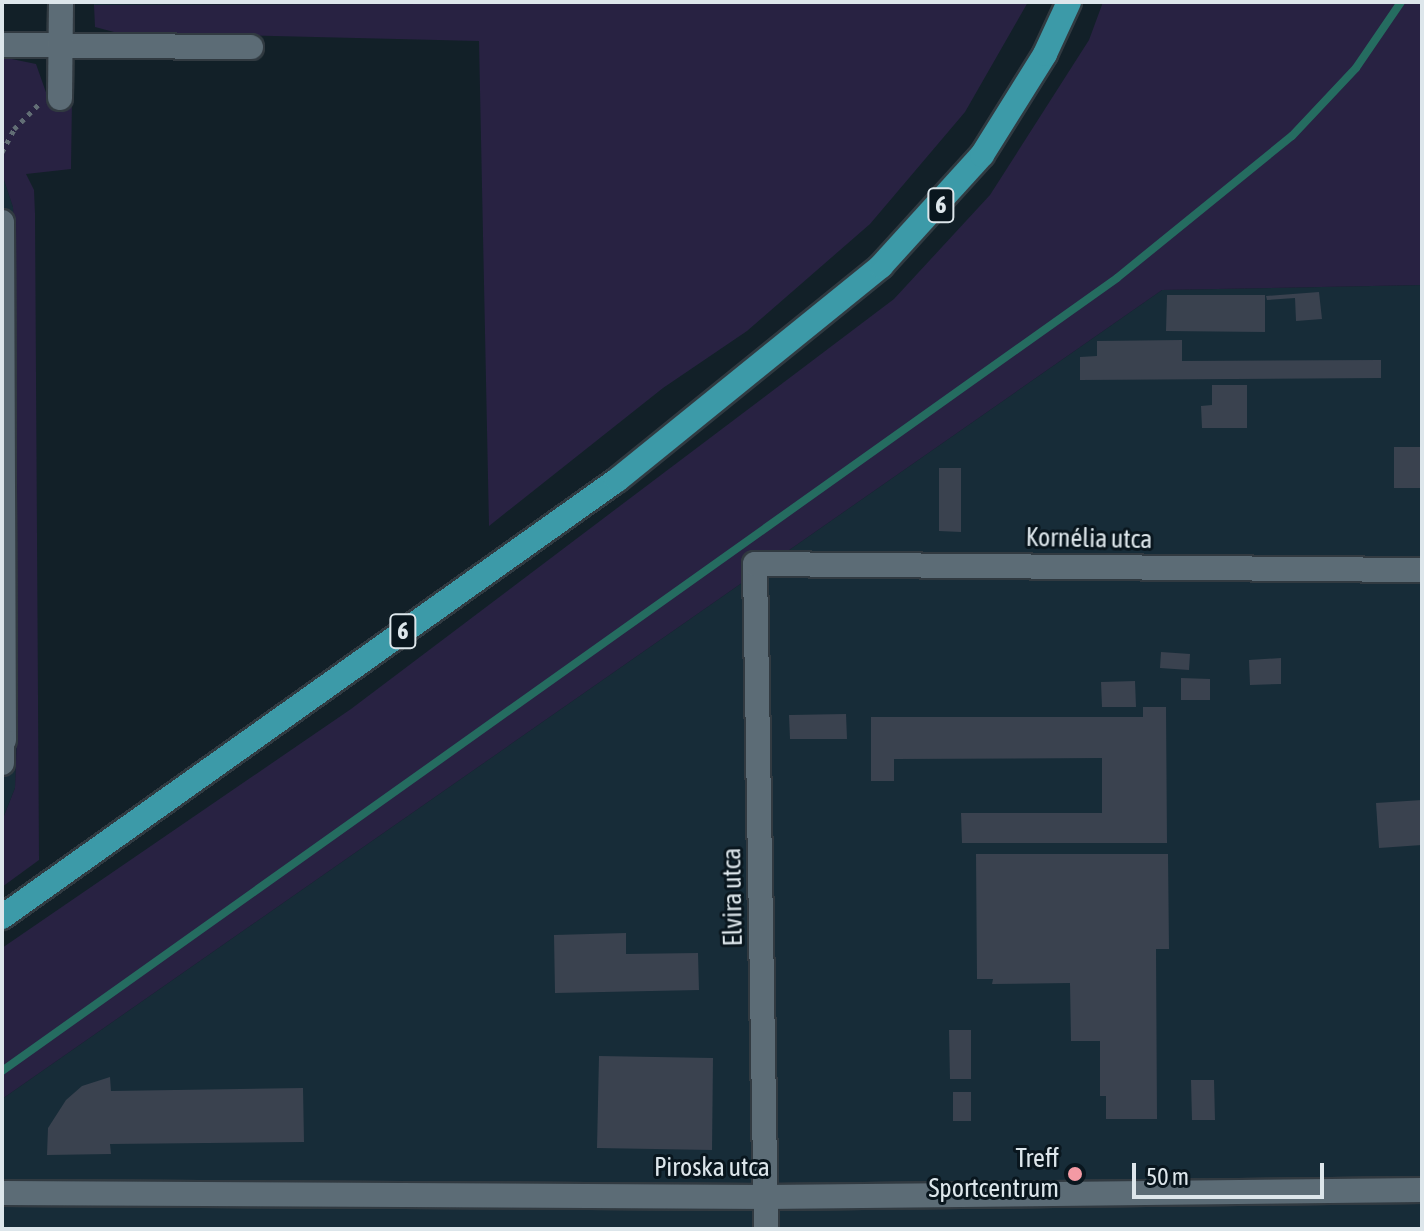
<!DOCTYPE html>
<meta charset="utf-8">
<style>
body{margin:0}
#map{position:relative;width:1424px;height:1231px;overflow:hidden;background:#122028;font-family:"Asap Condensed",sans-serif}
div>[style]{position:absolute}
.built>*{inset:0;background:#172c38}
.green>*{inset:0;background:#282242}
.stream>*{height:8px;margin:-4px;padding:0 4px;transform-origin:4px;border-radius:4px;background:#256c60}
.building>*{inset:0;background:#3a424f}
.path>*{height:5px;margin-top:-2.5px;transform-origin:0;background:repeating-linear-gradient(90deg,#626e75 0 4px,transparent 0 10px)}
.roads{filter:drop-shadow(2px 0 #313a41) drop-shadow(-2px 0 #313a41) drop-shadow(0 2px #313a41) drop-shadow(0 -2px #313a41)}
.minor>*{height:24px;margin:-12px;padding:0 12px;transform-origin:12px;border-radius:12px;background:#5c6c76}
.major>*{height:24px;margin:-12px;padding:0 12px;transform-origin:12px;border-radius:12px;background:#3c9aa8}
.dots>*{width:22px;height:22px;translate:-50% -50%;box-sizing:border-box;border:4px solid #09161e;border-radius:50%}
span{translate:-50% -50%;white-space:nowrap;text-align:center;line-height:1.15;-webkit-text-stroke:6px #09161e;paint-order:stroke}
.shield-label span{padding:2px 6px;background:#09161e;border:2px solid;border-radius:6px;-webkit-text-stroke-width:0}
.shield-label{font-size:24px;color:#dde6eb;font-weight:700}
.street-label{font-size:26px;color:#dde6eb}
.poi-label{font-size:26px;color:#dde6eb}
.right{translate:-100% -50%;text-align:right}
.frame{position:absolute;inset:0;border:4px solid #dde6eb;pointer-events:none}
.scale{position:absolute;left:1132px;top:1163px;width:192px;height:36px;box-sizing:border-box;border:4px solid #dde6eb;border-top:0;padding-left:10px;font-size:24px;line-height:28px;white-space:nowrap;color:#dde6eb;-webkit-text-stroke:6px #09161e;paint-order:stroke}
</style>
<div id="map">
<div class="built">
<div style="clip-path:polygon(94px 2px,475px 2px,94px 5px)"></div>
<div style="clip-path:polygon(2px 174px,13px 207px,16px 288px,17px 736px,15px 788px,2px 821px)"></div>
<div style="clip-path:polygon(1422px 285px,1422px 1229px,2px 1229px,2px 1099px,1162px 290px)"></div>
</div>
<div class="green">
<div style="clip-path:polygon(1028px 2px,965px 112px,870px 224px,747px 331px,663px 388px,489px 526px,479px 41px,114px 32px,95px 27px,94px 5px)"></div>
<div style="clip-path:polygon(1103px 2px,1422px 2px,1422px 285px,1162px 290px,2px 1099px,2px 948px,351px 709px,894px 299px,990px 195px,1089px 40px)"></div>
<div style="clip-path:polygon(2px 57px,36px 64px,48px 98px,72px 99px,71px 169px,26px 174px,34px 190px,35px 214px,39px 860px,2px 887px,2px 821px,15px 788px,17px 736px,16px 288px,13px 207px,2px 174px)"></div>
</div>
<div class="stream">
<div style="left:2px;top:1071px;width:1368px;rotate:-35.42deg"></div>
<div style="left:1117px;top:278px;width:225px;rotate:-39.1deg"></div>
<div style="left:1292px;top:136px;width:93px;rotate:-46.7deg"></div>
<div style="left:1356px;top:68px;width:80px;rotate:-55.7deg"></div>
</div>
<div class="building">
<div style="clip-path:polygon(1319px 292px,1322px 319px,1296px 321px,1295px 298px,1267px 300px,1266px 296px)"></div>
<div style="clip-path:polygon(1167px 295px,1265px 295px,1265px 332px,1166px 331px)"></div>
<div style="clip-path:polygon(1182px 340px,1182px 361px,1381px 360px,1381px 378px,1080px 380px,1080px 357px,1097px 356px,1097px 341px)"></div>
<div style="clip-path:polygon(1212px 385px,1247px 385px,1247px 428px,1202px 428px,1201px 406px,1212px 405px)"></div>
<div style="clip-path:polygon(1394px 447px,1422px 447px,1422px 488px,1394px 488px)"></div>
<div style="clip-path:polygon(939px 468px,961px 468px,961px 532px,939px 531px)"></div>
<div style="clip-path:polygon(1161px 652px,1190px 654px,1189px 670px,1160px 668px)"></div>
<div style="clip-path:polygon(1281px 658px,1281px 684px,1250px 685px,1249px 660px)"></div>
<div style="clip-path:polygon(1181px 678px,1210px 679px,1210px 700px,1181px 700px)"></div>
<div style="clip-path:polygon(1135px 681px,1136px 707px,1102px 707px,1101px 682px)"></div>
<div style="clip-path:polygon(1143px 707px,1166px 707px,1167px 843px,962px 843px,961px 813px,1102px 813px,1102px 758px,894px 759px,894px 781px,871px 781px,871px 717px,1143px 717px)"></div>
<div style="clip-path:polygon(846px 714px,847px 739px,790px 739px,789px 715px)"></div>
<div style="clip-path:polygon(1422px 800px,1422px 845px,1379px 848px,1376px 803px)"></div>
<div style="clip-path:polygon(976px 854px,1168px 854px,1169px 949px,1156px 949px,1157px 1119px,1106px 1119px,1106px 1096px,1100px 1096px,1100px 1041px,1071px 1041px,1070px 983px,992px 984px,993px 979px,977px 979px)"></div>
<div style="clip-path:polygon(626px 933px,626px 954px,698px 953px,699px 990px,555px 993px,554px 935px)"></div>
<div style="clip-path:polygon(949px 1030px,971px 1030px,971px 1079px,950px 1079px)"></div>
<div style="clip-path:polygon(599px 1056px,713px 1058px,712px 1150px,597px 1148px)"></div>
<div style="clip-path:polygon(110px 1077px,111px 1091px,303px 1088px,304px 1142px,110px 1144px,111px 1154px,47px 1155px,48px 1128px,66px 1100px,82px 1086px)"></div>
<div style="clip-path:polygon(1191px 1080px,1214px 1080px,1215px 1120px,1192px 1120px)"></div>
<div style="clip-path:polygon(953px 1092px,971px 1092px,971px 1121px,953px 1121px)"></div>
</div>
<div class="path">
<div style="left:2px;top:152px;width:26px;rotate:-62deg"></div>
<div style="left:14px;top:129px;width:37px;rotate:-45deg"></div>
</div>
<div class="roads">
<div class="minor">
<div style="left:2px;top:45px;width:249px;rotate:0.5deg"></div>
<div style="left:60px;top:98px;width:96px;rotate:-89.4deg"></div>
<div style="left:2px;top:222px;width:518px;rotate:89.78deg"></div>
<div style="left:2px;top:740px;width:23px;rotate:90deg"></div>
<div style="left:2px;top:1193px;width:764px;rotate:0.3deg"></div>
<div style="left:766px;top:1197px;width:656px;rotate:-0.61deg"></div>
<div style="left:766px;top:1229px;width:665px;rotate:-90.95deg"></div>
<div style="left:755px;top:564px;width:667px;rotate:0.52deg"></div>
</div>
<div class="major">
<div style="left:2px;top:917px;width:754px;rotate:-35.4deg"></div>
<div style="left:617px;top:480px;width:340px;rotate:-39deg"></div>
<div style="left:881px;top:266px;width:150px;rotate:-47.7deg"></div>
<div style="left:982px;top:155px;width:119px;rotate:-58deg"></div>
<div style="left:1045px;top:54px;width:57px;rotate:-65.2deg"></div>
</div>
</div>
<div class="dots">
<div style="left:1075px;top:1174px;background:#f49aa4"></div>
</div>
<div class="shield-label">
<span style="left:941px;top:205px">6</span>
<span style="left:403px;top:631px">6</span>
</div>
<div class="street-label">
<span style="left:1089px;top:539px;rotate:1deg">Kornélia utca</span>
<span style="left:733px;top:897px;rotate:-91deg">Elvira utca</span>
<span style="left:712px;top:1168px">Piroska utca</span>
</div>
<div class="poi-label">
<span class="right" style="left:1059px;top:1174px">Treff<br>Sportcentrum</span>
</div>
<div class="frame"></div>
<div class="scale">50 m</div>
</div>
